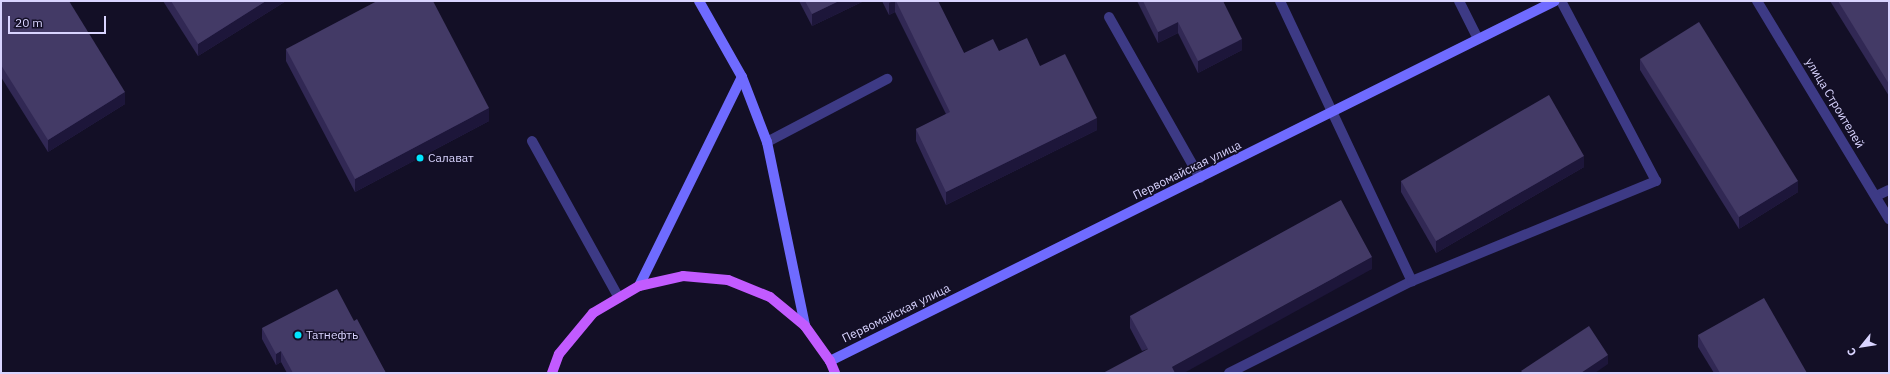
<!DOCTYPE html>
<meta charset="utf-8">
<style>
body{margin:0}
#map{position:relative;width:1890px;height:374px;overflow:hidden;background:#130f26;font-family:"IBM Plex Sans",sans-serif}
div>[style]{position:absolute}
.lane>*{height:10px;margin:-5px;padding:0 5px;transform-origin:5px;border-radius:5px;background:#3d3a85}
.street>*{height:10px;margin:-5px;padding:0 5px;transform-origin:5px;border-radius:5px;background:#3d3a85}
.secondary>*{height:10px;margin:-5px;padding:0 5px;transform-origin:5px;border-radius:5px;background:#6f6bff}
.primary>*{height:10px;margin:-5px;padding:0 5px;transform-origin:5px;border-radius:5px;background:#c25bff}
.wall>*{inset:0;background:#312854}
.shaded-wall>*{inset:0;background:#1d163a}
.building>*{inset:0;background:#433a66}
.dots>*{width:11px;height:11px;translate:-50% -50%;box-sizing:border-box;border:2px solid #130f26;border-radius:50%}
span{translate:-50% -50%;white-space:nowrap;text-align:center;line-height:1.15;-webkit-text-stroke:3px #130f26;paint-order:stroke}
.street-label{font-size:12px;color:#d9d4ff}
.poi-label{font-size:12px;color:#d9d4ff}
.left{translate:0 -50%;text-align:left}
.frame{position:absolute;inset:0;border:2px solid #d9d4ff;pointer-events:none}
.north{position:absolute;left:1842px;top:326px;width:40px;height:40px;-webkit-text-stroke:3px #130f26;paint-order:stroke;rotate:240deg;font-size:11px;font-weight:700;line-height:16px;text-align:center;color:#d9d4ff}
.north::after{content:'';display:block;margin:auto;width:14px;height:18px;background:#d9d4ff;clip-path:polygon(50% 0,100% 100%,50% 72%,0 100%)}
.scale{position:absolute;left:8px;top:16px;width:98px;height:18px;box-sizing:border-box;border:2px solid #d9d4ff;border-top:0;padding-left:5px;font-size:12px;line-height:14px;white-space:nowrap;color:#d9d4ff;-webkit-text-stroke:3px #130f26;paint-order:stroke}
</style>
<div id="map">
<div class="lane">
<div style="left:1280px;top:1px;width:310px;rotate:64.8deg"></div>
<div style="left:1459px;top:1px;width:42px;rotate:63.4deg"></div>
<div style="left:1109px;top:17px;width:185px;rotate:60.5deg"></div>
<div style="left:532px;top:141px;width:179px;rotate:61deg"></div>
<div style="left:767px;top:142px;width:136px;rotate:-27.7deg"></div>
<div style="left:1876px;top:196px;width:14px;rotate:-25deg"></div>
<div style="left:1229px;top:373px;width:205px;rotate:-26.7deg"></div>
<div style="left:1412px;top:281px;width:264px;rotate:-22.3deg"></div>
<div style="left:1656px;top:181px;width:204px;rotate:-117.8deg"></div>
</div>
<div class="street">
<div style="left:1757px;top:1px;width:255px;rotate:58.8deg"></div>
</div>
<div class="secondary">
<div style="left:699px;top:1px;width:87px;rotate:60.5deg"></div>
<div style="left:742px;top:77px;width:70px;rotate:69deg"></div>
<div style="left:767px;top:142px;width:188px;rotate:78.3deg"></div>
<div style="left:639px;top:286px;width:233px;rotate:-63.8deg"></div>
<div style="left:830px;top:361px;width:809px;rotate:-26.41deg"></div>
</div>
<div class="primary">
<div style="left:552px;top:373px;width:20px;rotate:-70deg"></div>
<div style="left:559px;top:354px;width:53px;rotate:-50.3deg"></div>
<div style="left:593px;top:313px;width:53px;rotate:-30.4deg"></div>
<div style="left:639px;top:286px;width:45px;rotate:-12.8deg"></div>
<div style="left:683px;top:276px;width:45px;rotate:5.1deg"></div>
<div style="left:728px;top:280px;width:45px;rotate:22deg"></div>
<div style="left:770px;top:297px;width:45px;rotate:39.6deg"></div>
<div style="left:805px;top:326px;width:43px;rotate:54.5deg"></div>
<div style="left:830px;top:361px;width:13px;rotate:67deg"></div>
</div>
<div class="wall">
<div style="clip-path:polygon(1px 1px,125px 104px,48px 152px,1px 77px)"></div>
<div style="clip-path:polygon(163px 1px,286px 1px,198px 56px)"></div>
<div style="clip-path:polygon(799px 1px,864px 1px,812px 26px)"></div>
<div style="clip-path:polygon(882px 1px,938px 1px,964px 53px,999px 51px,1040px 66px,1097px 130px,946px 205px,916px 141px,916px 129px,946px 114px,895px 12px,889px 15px)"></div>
<div style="clip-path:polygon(1137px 1px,1223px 1px,1242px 50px,1198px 73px,1178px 33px,1158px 43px)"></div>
<div style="clip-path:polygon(1830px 1px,1889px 1px,1889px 96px)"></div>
<div style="clip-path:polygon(286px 49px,489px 121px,355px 192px,286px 61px)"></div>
<div style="clip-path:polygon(1640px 59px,1798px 192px,1739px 229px,1640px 70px)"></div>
<div style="clip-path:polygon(1584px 167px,1436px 253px,1401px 192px,1401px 181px)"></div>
<div style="clip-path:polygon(1372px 269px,1142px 351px,1130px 328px,1130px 316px)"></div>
<div style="clip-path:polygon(354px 321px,386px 373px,287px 373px,281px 362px,276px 365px,262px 339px,262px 328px)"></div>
<div style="clip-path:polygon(1698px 335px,1807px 373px,1714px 373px,1698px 347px)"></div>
</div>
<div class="shaded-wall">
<div style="clip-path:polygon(266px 1px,286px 1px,198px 56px,198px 44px)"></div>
<div style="clip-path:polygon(839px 1px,864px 1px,812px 26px,812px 14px)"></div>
<div style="clip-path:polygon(893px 1px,895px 1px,895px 12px,889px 15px,889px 3px)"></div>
<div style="clip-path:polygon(1178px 22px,1178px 33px,1158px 43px,1158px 32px)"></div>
<div style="clip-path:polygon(1242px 39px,1242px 50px,1198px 73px,1198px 61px)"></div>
<div style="clip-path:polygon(125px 92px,125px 104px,48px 152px,48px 140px)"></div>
<div style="clip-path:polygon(489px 108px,489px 121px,355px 192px,355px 179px)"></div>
<div style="clip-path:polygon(1097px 118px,1097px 130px,946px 205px,946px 192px)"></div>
<div style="clip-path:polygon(1584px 156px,1584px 167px,1436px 253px,1436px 241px)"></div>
<div style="clip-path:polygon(1798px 181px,1798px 192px,1739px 229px,1739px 217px)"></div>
<div style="clip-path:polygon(1372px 257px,1372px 269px,1184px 373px,1172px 373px,1172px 367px)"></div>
<div style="clip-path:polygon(281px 351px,281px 362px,276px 365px,276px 354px)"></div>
<div style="clip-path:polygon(1608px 355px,1608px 364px,1595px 373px,1581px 373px)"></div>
</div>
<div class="building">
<div style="clip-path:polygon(1px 1px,69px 1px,125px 92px,48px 140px,1px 65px)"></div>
<div style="clip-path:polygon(171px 1px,266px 1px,198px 44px)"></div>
<div style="clip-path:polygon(377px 1px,433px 1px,489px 108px,355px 179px,286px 49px)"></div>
<div style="clip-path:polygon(805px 1px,839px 1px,812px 14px)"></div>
<div style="clip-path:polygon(896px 1px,938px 1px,964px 53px,993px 39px,999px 51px,1027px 38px,1040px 66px,1065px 54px,1097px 118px,946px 192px,916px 129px,950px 112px)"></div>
<div style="clip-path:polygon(1143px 1px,1223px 1px,1242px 39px,1198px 61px,1178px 22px,1158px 32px)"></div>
<div style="clip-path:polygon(1838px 1px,1889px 1px,1889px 84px)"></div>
<div style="clip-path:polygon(1699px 22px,1798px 181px,1739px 217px,1640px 59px)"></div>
<div style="clip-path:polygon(1549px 95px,1584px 156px,1436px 241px,1401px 181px)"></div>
<div style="clip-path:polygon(1341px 200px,1372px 257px,1172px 367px,1175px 373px,1103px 373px,1148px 349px,1130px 316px)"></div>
<div style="clip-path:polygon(337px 289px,354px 321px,357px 319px,386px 373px,293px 373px,281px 351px,276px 354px,262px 328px)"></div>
<div style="clip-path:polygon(1764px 298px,1807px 373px,1720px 373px,1698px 335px)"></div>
<div style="clip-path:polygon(1589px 326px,1608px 355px,1581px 373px,1523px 373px,1521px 371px)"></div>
</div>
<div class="dots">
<div style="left:420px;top:158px;background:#00e5ff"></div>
<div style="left:298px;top:335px;background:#00e5ff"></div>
</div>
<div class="street-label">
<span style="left:1835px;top:103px;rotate:59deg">улица Строителей</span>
<span style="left:1187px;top:170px;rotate:-26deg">Первомайская улица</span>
<span style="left:896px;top:313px;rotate:-26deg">Первомайская улица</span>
</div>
<div class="poi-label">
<span class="left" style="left:428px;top:158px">Салават</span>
<span class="left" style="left:306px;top:335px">Татнефть</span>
</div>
<div class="frame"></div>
<div class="north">С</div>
<div class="scale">20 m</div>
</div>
